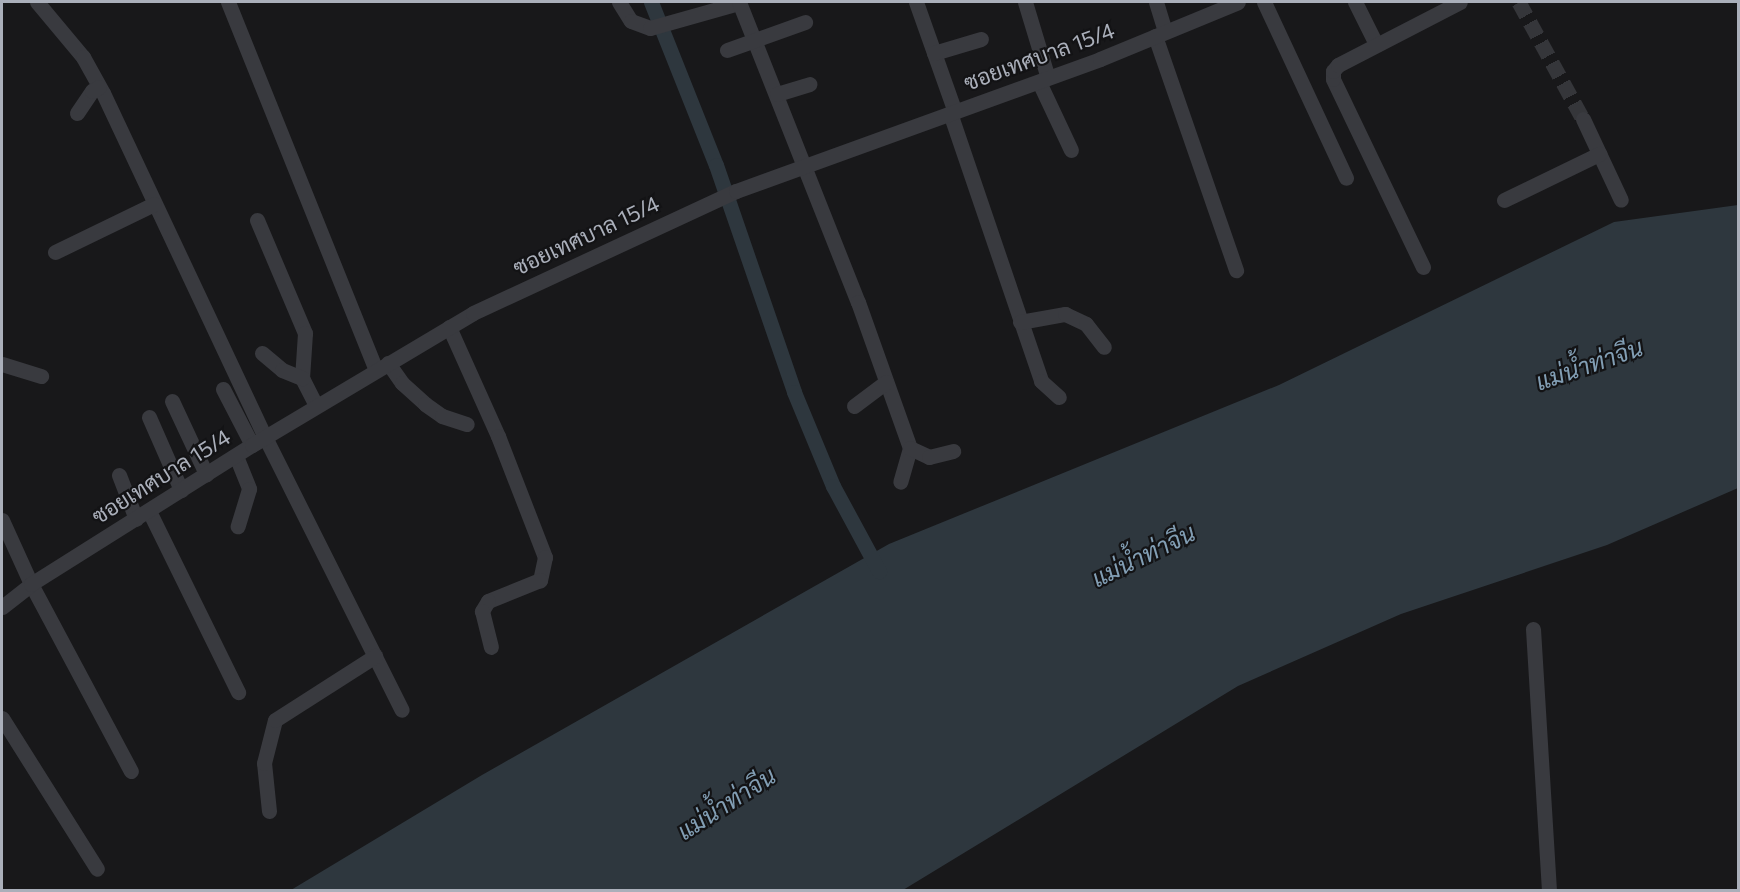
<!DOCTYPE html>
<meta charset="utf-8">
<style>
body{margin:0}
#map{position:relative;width:1740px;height:892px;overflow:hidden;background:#18181a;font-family:Commissioner,Sarabun,sans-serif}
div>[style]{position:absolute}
.water>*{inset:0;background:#2e373e}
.canal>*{height:15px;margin:-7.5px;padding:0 7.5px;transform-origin:7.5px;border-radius:7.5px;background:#2e373e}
.minor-tunnel>*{height:15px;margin-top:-7.5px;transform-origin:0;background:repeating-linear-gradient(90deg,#35363a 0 15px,transparent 0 23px)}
.minor>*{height:15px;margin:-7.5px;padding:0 7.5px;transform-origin:7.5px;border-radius:7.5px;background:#393a3f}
span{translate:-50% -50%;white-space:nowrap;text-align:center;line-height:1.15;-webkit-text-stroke:4.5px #131315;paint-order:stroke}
.street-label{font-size:22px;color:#aaafba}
.water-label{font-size:24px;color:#829eb4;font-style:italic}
.frame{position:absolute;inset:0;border:3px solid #aaafba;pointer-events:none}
</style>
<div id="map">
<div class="water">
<div style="clip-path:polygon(1738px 205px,1738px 488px,1607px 545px,1401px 614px,1238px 686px,903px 890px,291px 890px,482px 775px,889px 544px,1279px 385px,1614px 222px)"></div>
</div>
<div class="canal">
<div style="left:651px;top:2px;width:175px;rotate:68.3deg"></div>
<div style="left:716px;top:165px;width:240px;rotate:71deg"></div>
<div style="left:794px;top:392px;width:102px;rotate:67.5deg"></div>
<div style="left:833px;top:486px;width:97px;rotate:61.6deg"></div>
</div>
<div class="minor-tunnel">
<div style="left:1519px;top:2px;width:133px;rotate:61.3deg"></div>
</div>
<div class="minor">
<div style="left:37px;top:2px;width:72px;rotate:50.1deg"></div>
<div style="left:83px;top:57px;width:41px;rotate:60.9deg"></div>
<div style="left:103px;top:93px;width:380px;rotate:64.8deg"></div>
<div style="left:265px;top:437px;width:305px;rotate:63.4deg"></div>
<div style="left:228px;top:2px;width:397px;rotate:68.1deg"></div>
<div style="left:619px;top:2px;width:22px;rotate:58deg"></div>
<div style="left:631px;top:21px;width:20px;rotate:20deg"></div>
<div style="left:650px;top:28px;width:92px;rotate:-15.7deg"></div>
<div style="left:739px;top:2px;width:323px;rotate:68.4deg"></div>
<div style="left:858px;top:302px;width:155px;rotate:70.4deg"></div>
<div style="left:910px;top:448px;width:35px;rotate:106deg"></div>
<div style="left:916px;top:2px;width:117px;rotate:70.5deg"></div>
<div style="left:1025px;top:2px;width:79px;rotate:73.2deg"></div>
<div style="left:1156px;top:2px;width:31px;rotate:73deg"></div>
<div style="left:1264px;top:2px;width:194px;rotate:65deg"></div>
<div style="left:1355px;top:2px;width:47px;rotate:63.4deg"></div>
<div style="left:1155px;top:36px;width:248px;rotate:70.9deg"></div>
<div style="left:727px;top:50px;width:83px;rotate:-19.7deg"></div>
<div style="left:934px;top:53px;width:49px;rotate:-16.6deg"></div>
<div style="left:1039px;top:82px;width:75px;rotate:64.8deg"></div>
<div style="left:777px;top:94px;width:34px;rotate:-17deg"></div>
<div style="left:77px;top:113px;width:27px;rotate:-56deg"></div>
<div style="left:92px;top:91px;width:8px;rotate:-30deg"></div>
<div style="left:950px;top:113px;width:283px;rotate:71.2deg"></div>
<div style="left:1041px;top:381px;width:24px;rotate:42deg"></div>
<div style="left:1583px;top:119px;width:89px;rotate:64.9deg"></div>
<div style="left:1504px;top:200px;width:106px;rotate:-25.8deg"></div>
<div style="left:257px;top:220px;width:123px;rotate:67deg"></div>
<div style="left:305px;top:333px;width:45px;rotate:93.8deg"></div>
<div style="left:302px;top:378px;width:31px;rotate:63deg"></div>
<div style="left:55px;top:252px;width:110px;rotate:-25.9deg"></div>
<div style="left:1423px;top:267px;width:208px;rotate:-115.6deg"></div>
<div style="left:1333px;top:79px;width:8px;rotate:-90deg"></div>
<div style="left:1333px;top:71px;width:8px;rotate:-50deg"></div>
<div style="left:1338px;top:65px;width:137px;rotate:-27.3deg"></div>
<div style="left:1020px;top:322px;width:46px;rotate:-10.1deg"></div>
<div style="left:1065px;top:314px;width:23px;rotate:25deg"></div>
<div style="left:1086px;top:324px;width:29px;rotate:52deg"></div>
<div style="left:449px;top:327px;width:120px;rotate:65.8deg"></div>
<div style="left:498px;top:436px;width:130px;rotate:68.8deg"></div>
<div style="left:545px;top:557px;width:24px;rotate:102deg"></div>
<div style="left:540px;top:580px;width:56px;rotate:158deg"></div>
<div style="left:488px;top:601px;width:12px;rotate:121deg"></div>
<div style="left:482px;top:611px;width:37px;rotate:76deg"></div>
<div style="left:262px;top:353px;width:26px;rotate:40deg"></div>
<div style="left:282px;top:370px;width:22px;rotate:22deg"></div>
<div style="left:388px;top:363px;width:24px;rotate:55deg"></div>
<div style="left:402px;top:383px;width:31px;rotate:42deg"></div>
<div style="left:425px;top:404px;width:21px;rotate:35deg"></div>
<div style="left:442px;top:416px;width:26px;rotate:18deg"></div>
<div style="left:2px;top:364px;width:41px;rotate:17.1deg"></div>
<div style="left:223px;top:389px;width:63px;rotate:62.6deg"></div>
<div style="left:172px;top:401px;width:81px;rotate:65deg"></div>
<div style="left:854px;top:406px;width:40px;rotate:-37deg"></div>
<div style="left:149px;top:417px;width:80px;rotate:66.3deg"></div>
<div style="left:910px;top:448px;width:21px;rotate:25deg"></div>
<div style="left:929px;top:457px;width:25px;rotate:-14deg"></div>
<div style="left:236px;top:456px;width:35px;rotate:68deg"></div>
<div style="left:249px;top:489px;width:39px;rotate:107deg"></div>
<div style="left:119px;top:475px;width:47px;rotate:68.9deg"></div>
<div style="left:149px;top:511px;width:202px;rotate:63.8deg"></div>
<div style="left:2px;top:520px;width:70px;rotate:65.6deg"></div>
<div style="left:31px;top:584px;width:212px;rotate:61.9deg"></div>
<div style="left:2px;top:607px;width:37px;rotate:-38deg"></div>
<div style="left:31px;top:584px;width:261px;rotate:-32.2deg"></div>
<div style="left:252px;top:445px;width:257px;rotate:-30.8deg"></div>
<div style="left:473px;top:313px;width:290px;rotate:-24.9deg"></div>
<div style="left:736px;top:191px;width:387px;rotate:-19.9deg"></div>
<div style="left:1100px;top:59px;width:149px;rotate:-22.4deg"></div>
<div style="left:1533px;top:629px;width:261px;rotate:86.5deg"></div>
<div style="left:2px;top:718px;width:178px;rotate:57.8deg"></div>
<div style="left:269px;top:811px;width:48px;rotate:-95.9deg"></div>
<div style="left:264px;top:763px;width:44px;rotate:-75.7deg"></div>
<div style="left:275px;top:720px;width:119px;rotate:-32.6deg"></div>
</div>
<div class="street-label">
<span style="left:1039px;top:56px;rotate:-20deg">ซอยเทศบาล 15/4</span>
<span style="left:586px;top:235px;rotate:-25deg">ซอยเทศบาล 15/4</span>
<span style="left:161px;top:476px;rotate:-32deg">ซอยเทศบาล 15/4</span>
</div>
<div class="water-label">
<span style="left:1589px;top:364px;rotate:-19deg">แม่น้ำท่าจีน</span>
<span style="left:1143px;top:555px;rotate:-26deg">แม่น้ำท่าจีน</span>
<span style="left:726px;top:803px;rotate:-33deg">แม่น้ำท่าจีน</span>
</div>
<div class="frame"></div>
</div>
